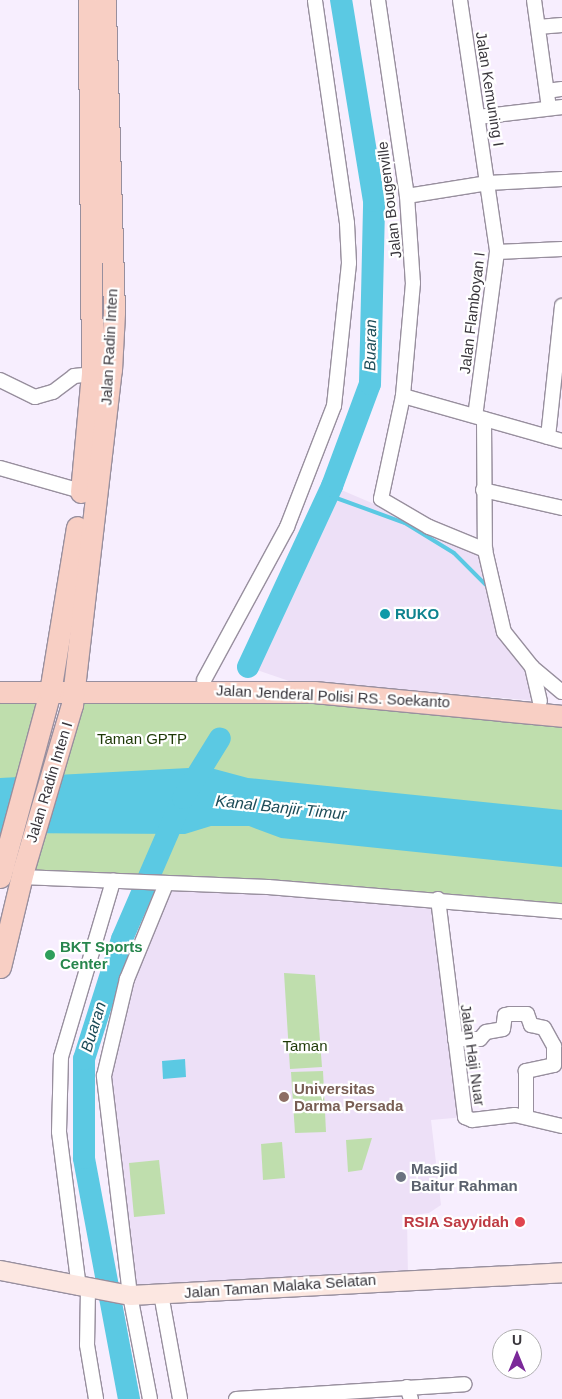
<!DOCTYPE html>
<style>
body{margin:0}
#map{position:relative;width:562px;height:1399px;overflow:hidden;background:#f7eefe;font-family:Arial,sans-serif}
div>[style]{position:absolute}
.built>*{inset:0;background:#ede0f7}
.green>*{inset:0;background:#bfdead}
.water>*{inset:0;background:#5bc9e3}
.stream>*{height:4px;margin:-2px;padding:0 2px;transform-origin:2px;border-radius:2px;background:#5bc9e3}
.river>*{height:22px;margin:-11px;padding:0 11px;transform-origin:11px;border-radius:11px;background:#5bc9e3}
.roads{filter:drop-shadow(1px 0 #988f9e) drop-shadow(-1px 0 #988f9e) drop-shadow(0 1px #988f9e) drop-shadow(0 -1px #988f9e)}
.street>*{height:14px;margin:-7px;padding:0 7px;transform-origin:7px;border-radius:7px;background:#fff}
.secondary>*{height:19px;margin:-9.5px;padding:0 9.5px;transform-origin:9.5px;border-radius:9.5px;background:#fce7e1}
.primary>*{height:21px;margin:-10.5px;padding:0 10.5px;transform-origin:10.5px;border-radius:10.5px;background:#f8cfc4}
.dots>*{width:14px;height:14px;translate:-50% -50%;box-sizing:border-box;border:2px solid #fff;border-radius:50%}
span{translate:-50% -50%;white-space:nowrap;text-align:center;line-height:1.15;-webkit-text-stroke:4.5px #fff;paint-order:stroke}
.street-label{font-size:15px;color:#39363c}
.culture-label{font-size:15px;color:#0d838f;font-weight:700}
.left{translate:0 -50%;text-align:left}
.park-label{font-size:15px;color:#1e3907}
.leisure-label{font-size:15px;color:#27864d;font-weight:700}
.education-label{font-size:15px;color:#785e54;font-weight:700}
.worship-label{font-size:15px;color:#5b616d;font-weight:700}
.health-label{font-size:15px;color:#be3a42;font-weight:700}
.right{translate:-100% -50%;text-align:right}
.water-label{font-size:16px;color:#1d4c58;font-style:italic}
.north{position:absolute;left:492px;top:1329px;width:50px;height:50px;box-sizing:border-box;background:#fff;border:1px solid #b0afb1;border-radius:50%;rotate:0deg;font-size:14px;font-weight:700;line-height:20px;text-align:center;color:#39363c}
.north::after{content:'';display:block;margin:auto;width:18px;height:22px;background:#7b2999;clip-path:polygon(50% 0,100% 100%,50% 72%,0 100%)}
</style>
<div id="map">
<div class="built">
<div style="clip-path:polygon(332px 486px,482px 550px,504px 631px,532px 667px,540px 701px,289px 681px,248px 667px)"></div>
<div style="clip-path:polygon(166px 884px,438px 899px,465px 1117px,431px 1120px,441px 1205px,429px 1213px,407px 1216px,408px 1278px,130px 1295px,107px 1129px,114px 1024px)"></div>
</div>
<div class="green">
<div style="clip-path:polygon(104px 691px,562px 716px,562px 911px,23px 871px,83px 702px)"></div>
<div style="clip-path:polygon(0 692px,50px 692px,0 877px)"></div>
<div style="clip-path:polygon(284px 973px,315px 975px,322px 1067px,290px 1069px)"></div>
<div style="clip-path:polygon(323px 1071px,326px 1132px,295px 1133px,291px 1072px)"></div>
<div style="clip-path:polygon(372px 1138px,362px 1170px,348px 1172px,346px 1140px)"></div>
<div style="clip-path:polygon(282px 1142px,285px 1178px,263px 1180px,261px 1144px)"></div>
<div style="clip-path:polygon(159px 1160px,165px 1214px,134px 1217px,129px 1163px)"></div>
</div>
<div class="water">
<div style="clip-path:polygon(207px 767px,248px 778px,562px 810px,562px 867px,281px 838px,249px 826px,211px 826px,185px 834px,0 833px,0 778px)"></div>
<div style="clip-path:polygon(185px 1059px,186px 1077px,163px 1079px,162px 1061px)"></div>
</div>
<div class="stream">
<div style="left:328px;top:495px;width:82px;rotate:20deg"></div>
<div style="left:405px;top:523px;width:57px;rotate:31.5deg"></div>
<div style="left:454px;top:553px;width:45px;rotate:45deg"></div>
</div>
<div class="river">
<div style="left:248px;top:667px;width:200px;rotate:-65.1deg"></div>
<div style="left:332px;top:486px;width:109px;rotate:-69.6deg"></div>
<div style="left:370px;top:384px;width:183px;rotate:-88.7deg"></div>
<div style="left:374px;top:201px;width:204px;rotate:-99.3deg"></div>
<div style="left:129px;top:1399px;width:245px;rotate:-100.6deg"></div>
<div style="left:84px;top:1158px;width:99px;rotate:-90deg"></div>
<div style="left:84px;top:1059px;width:126px;rotate:-72.4deg"></div>
<div style="left:122px;top:939px;width:154px;rotate:-66.6deg"></div>
<div style="left:183px;top:798px;width:70px;rotate:-58.3deg"></div>
</div>
<div class="roads">
<div class="street">
<div style="left:378px;top:0;width:198px;rotate:81.6deg"></div>
<div style="left:407px;top:196px;width:87px;rotate:86.1deg"></div>
<div style="left:413px;top:283px;width:113px;rotate:95.1deg"></div>
<div style="left:403px;top:396px;width:105px;rotate:102.1deg"></div>
<div style="left:381px;top:499px;width:56px;rotate:30.3deg"></div>
<div style="left:429px;top:527px;width:61px;rotate:22.3deg"></div>
<div style="left:460px;top:0;width:255px;rotate:81.6deg"></div>
<div style="left:497px;top:252px;width:165px;rotate:97.6deg"></div>
<div style="left:534px;top:0;width:109px;rotate:82.1deg"></div>
<div style="left:538px;top:27px;width:24px;rotate:-5deg"></div>
<div style="left:547px;top:91px;width:15px;rotate:-8deg"></div>
<div style="left:478px;top:117px;width:85px;rotate:-6.8deg"></div>
<div style="left:407px;top:196px;width:82px;rotate:-9.1deg"></div>
<div style="left:488px;top:183px;width:74px;rotate:-3.1deg"></div>
<div style="left:497px;top:252px;width:65px;rotate:-2.6deg"></div>
<div style="left:0;top:380px;width:39px;rotate:26deg"></div>
<div style="left:35px;top:397px;width:19px;rotate:-16deg"></div>
<div style="left:53px;top:392px;width:26px;rotate:-37deg"></div>
<div style="left:74px;top:376px;width:18px;rotate:-6deg"></div>
<div style="left:403px;top:396px;width:165px;rotate:15.8deg"></div>
<div style="left:484px;top:419px;width:131px;rotate:89.6deg"></div>
<div style="left:485px;top:550px;width:84px;rotate:77deg"></div>
<div style="left:504px;top:632px;width:45px;rotate:51.3deg"></div>
<div style="left:532px;top:667px;width:35px;rotate:77deg"></div>
<div style="left:548px;top:437px;width:132px;rotate:-83.9deg"></div>
<div style="left:0;top:468px;width:84px;rotate:15.9deg"></div>
<div style="left:483px;top:490px;width:81px;rotate:12.8deg"></div>
<div style="left:532px;top:667px;width:39px;rotate:40deg"></div>
<div style="left:204px;top:680px;width:174px;rotate:-61.5deg"></div>
<div style="left:287px;top:527px;width:130px;rotate:-68.8deg"></div>
<div style="left:334px;top:406px;width:144px;rotate:-84deg"></div>
<div style="left:349px;top:263px;width:40px;rotate:-92.9deg"></div>
<div style="left:347px;top:223px;width:225px;rotate:-98.2deg"></div>
<div style="left:21px;top:877px;width:247px;rotate:2.3deg"></div>
<div style="left:268px;top:887px;width:295px;rotate:4.7deg"></div>
<div style="left:438px;top:899px;width:220px;rotate:82.9deg"></div>
<div style="left:465px;top:1117px;width:8px;rotate:23deg"></div>
<div style="left:472px;top:1120px;width:43px;rotate:-6.6deg"></div>
<div style="left:515px;top:1115px;width:48px;rotate:13.2deg"></div>
<div style="left:455px;top:1039px;width:25px"></div>
<div style="left:480px;top:1039px;width:9px;rotate:-49deg"></div>
<div style="left:486px;top:1032px;width:17px;rotate:-10deg"></div>
<div style="left:503px;top:1029px;width:14px;rotate:-82deg"></div>
<div style="left:505px;top:1015px;width:5px;rotate:-11deg"></div>
<div style="left:510px;top:1014px;width:17px"></div>
<div style="left:527px;top:1014px;width:12px;rotate:70deg"></div>
<div style="left:531px;top:1025px;width:13px;rotate:13deg"></div>
<div style="left:544px;top:1028px;width:21px;rotate:61deg"></div>
<div style="left:554px;top:1046px;width:19px;rotate:90deg"></div>
<div style="left:554px;top:1065px;width:29px;rotate:168deg"></div>
<div style="left:526px;top:1071px;width:46px;rotate:90deg"></div>
<div style="left:79px;top:1288px;width:157px;rotate:-97.3deg"></div>
<div style="left:59px;top:1132px;width:75px;rotate:-88.5deg"></div>
<div style="left:61px;top:1057px;width:184px;rotate:-73.5deg"></div>
<div style="left:88px;top:1289px;width:56px;rotate:91deg"></div>
<div style="left:87px;top:1345px;width:55px;rotate:80.5deg"></div>
<div style="left:161px;top:1294px;width:107px;rotate:79.7deg"></div>
<div style="left:407px;top:1387px;width:13px;rotate:72deg"></div>
<div style="left:150px;top:1399px;width:106px;rotate:-100.9deg"></div>
<div style="left:130px;top:1295px;width:221px;rotate:-96.8deg"></div>
<div style="left:104px;top:1076px;width:100px;rotate:-76.7deg"></div>
<div style="left:127px;top:979px;width:103px;rotate:-67.7deg"></div>
<div style="left:236px;top:1399px;width:229px;rotate:-3.7deg"></div>
</div>
<div class="secondary">
<div style="left:0;top:1270px;width:132px;rotate:10.9deg"></div>
<div style="left:130px;top:1295px;width:433px;rotate:-3deg"></div>
</div>
<div class="primary">
<div style="left:81px;top:492px;width:119px;rotate:-84.7deg"></div>
<div style="left:92px;top:374px;width:374px;rotate:-90.5deg"></div>
<div style="left:0;top:692px;width:314px"></div>
<div style="left:314px;top:692px;width:249px;rotate:5.5deg"></div>
<div style="left:0;top:877px;width:192px;rotate:-74.9deg"></div>
<div style="left:50px;top:692px;width:167px;rotate:-80.7deg"></div>
<div style="left:0;top:967px;width:99px;rotate:-76.5deg"></div>
<div style="left:23px;top:871px;width:173px;rotate:-73.6deg"></div>
<div style="left:72px;top:705px;width:337px;rotate:-83.4deg"></div>
<div style="left:111px;top:370px;width:58px;rotate:-87deg"></div>
<div style="left:114px;top:312px;width:312px;rotate:-91.7deg"></div>
</div>
</div>
<div class="dots">
<div style="left:385px;top:614px;background:#0f9aa8"></div>
<div style="left:50px;top:955px;background:#2e9e5b"></div>
<div style="left:284px;top:1097px;background:#8d6e63"></div>
<div style="left:401px;top:1177px;background:#6b7280"></div>
<div style="left:520px;top:1222px;background:#e0444e"></div>
</div>
<div class="street-label">
<span style="left:490px;top:89px;rotate:81deg">Jalan Kemuning I</span>
<span style="left:389px;top:200px;rotate:-97deg">Jalan Bougenville</span>
<span style="left:472px;top:313px;rotate:-83deg">Jalan Flamboyan I</span>
<span style="left:109px;top:347px;rotate:-87deg">Jalan Radin Inten</span>
<span style="left:333px;top:696px;rotate:3deg">Jalan Jenderal Polisi RS. Soekanto</span>
<span style="left:49px;top:782px;rotate:-73deg">Jalan Radin Inten I</span>
<span style="left:473px;top:1055px;rotate:82deg">Jalan Haji Nuar</span>
<span style="left:280px;top:1286px;rotate:-4deg">Jalan Taman Malaka Selatan</span>
</div>
<div class="culture-label">
<span class="left" style="left:395px;top:614px">RUKO</span>
</div>
<div class="park-label">
<span style="left:142px;top:739px">Taman GPTP</span>
<span style="left:305px;top:1046px">Taman</span>
</div>
<div class="leisure-label">
<span class="left" style="left:60px;top:955px">BKT Sports<br>Center</span>
</div>
<div class="education-label">
<span class="left" style="left:294px;top:1097px">Universitas<br>Darma Persada</span>
</div>
<div class="worship-label">
<span class="left" style="left:411px;top:1177px">Masjid<br>Baitur Rahman</span>
</div>
<div class="health-label">
<span class="right" style="left:509px;top:1222px">RSIA Sayyidah</span>
</div>
<div class="water-label">
<span style="left:371px;top:345px;rotate:-89deg">Buaran</span>
<span style="left:281px;top:808px;rotate:6deg">Kanal Banjir Timur</span>
<span style="left:94px;top:1027px;rotate:-73deg">Buaran</span>
</div>
<div class="north">U</div>
</div>
